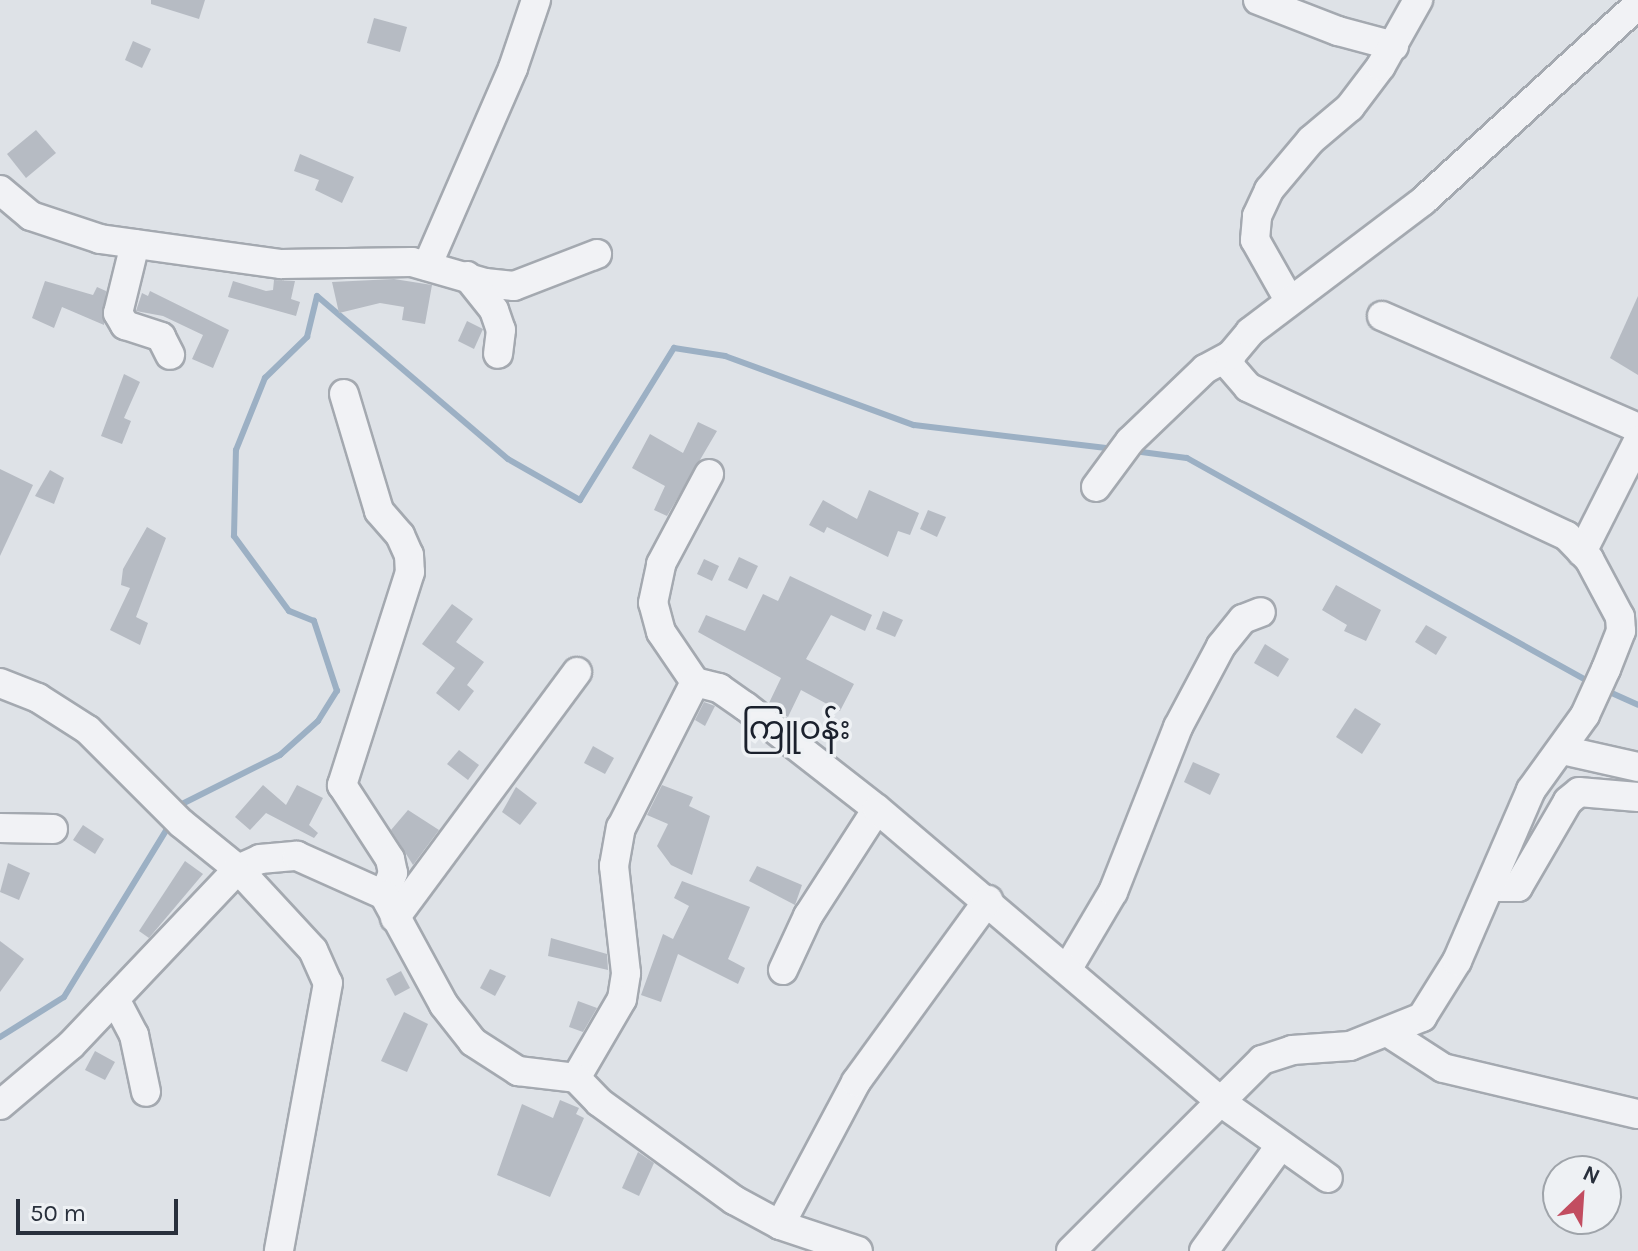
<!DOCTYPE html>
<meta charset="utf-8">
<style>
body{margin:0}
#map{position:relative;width:1638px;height:1251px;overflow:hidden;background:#dee2e7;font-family:Karla,"Noto Sans Myanmar",sans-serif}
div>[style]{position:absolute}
.stream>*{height:6px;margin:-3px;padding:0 3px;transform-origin:3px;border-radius:3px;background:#9cb0c4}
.building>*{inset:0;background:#b6bbc3}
.roads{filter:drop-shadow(2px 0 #a4a9b0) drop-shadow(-2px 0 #a4a9b0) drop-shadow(0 2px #a4a9b0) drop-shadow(0 -2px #a4a9b0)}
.minor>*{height:28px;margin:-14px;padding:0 14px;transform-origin:14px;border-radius:14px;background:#f1f2f5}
span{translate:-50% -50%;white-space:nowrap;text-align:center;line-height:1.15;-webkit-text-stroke:7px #eef1f4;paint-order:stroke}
.quarter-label{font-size:32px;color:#1b212d}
.north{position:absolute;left:1542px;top:1155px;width:80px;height:80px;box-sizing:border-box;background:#eef1f4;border:2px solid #9fa4aa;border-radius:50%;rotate:25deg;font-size:22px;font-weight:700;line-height:32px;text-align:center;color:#29303c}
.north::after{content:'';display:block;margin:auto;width:28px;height:36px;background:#c24d60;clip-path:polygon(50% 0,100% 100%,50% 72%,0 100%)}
.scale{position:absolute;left:16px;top:1199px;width:162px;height:36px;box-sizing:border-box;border:4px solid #29303c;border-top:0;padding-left:10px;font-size:24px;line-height:28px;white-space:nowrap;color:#29303c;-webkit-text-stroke:6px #eef1f4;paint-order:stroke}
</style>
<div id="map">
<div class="stream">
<div style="left:1134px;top:451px;width:53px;rotate:7.5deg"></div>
<div style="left:1187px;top:458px;width:463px;rotate:29.1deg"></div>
<div style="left:1605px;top:690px;width:36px;rotate:24deg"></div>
<div style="left:178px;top:811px;width:8px;rotate:-60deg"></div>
<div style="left:182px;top:804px;width:110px;rotate:-26.6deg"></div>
<div style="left:280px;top:755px;width:51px;rotate:-41.8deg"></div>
<div style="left:318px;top:721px;width:36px;rotate:-58deg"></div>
<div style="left:337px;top:691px;width:74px;rotate:-108.2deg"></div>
<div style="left:314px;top:621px;width:27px;rotate:-158deg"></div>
<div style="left:289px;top:611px;width:93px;rotate:-126.3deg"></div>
<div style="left:234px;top:536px;width:86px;rotate:-88.7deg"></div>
<div style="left:236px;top:450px;width:78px;rotate:-68.1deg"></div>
<div style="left:265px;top:378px;width:59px;rotate:-44.3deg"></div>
<div style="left:307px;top:337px;width:42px;rotate:-76.3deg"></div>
<div style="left:317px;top:296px;width:251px;rotate:40.5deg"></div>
<div style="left:508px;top:459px;width:83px;rotate:29.7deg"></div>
<div style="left:580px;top:500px;width:179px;rotate:-58.3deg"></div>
<div style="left:674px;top:348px;width:52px;rotate:8.9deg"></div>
<div style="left:725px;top:356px;width:201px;rotate:20.1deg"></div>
<div style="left:914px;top:425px;width:202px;rotate:6.8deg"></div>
<div style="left:0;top:1037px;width:75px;rotate:-32deg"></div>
<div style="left:64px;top:997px;width:203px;rotate:-58.5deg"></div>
</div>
<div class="building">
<div style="clip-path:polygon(151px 0,205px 0,199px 19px,151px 4px)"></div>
<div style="clip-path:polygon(374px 18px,407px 27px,400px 52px,367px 43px)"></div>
<div style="clip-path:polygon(133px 41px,151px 49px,142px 68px,125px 60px)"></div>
<div style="clip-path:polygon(36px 130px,56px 153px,26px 178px,7px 154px)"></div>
<div style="clip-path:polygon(300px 154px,354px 177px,342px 203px,315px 190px,319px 180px,294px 171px)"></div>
<div style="clip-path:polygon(394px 279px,432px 285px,425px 324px,402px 320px,404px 307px,380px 303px,339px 313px,332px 282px)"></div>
<div style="clip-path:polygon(274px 280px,295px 281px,291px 299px,300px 302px,296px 316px,228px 297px,233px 281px,266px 291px,273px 290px)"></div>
<div style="clip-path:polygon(45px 281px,93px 295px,97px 287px,106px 291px,104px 325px,62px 307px,54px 328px,32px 318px)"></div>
<div style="clip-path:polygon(150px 291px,229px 330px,213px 368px,192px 359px,203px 335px,163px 316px,136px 311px,142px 293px,148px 296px)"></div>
<div style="clip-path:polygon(1638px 296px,1638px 375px,1610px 358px)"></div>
<div style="clip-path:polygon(467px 321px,483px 329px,474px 349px,458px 341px)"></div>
<div style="clip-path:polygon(124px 374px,140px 382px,124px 418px,131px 421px,122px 444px,101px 436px)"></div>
<div style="clip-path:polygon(698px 422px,717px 431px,667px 516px,654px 510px,665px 486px,632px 468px,650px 434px,683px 453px)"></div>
<div style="clip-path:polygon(0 469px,33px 485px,0 556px)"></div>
<div style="clip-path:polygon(50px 470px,64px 478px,54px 504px,35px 496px)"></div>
<div style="clip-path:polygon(869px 490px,919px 513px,910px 535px,898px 531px,888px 557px,827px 527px,824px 533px,809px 525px,823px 500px,857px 519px)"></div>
<div style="clip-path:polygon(928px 510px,946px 517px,937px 537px,920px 529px)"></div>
<div style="clip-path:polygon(147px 527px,166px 538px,136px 617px,148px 623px,140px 645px,110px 630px,130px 588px,121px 585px,123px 569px)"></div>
<div style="clip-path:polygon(739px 557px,758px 566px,747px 589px,728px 580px)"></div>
<div style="clip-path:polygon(704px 559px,719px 566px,712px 581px,697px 574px)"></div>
<div style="clip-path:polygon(790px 576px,872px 615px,865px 631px,831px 615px,806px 659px,854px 684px,840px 711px,801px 690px,788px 717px,784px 715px,769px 703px,781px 678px,698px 632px,706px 615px,745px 631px,763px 594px,778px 601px)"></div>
<div style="clip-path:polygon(1336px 585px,1381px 610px,1366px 641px,1344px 631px,1347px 625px,1322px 610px)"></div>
<div style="clip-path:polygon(452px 604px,473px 619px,456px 642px,484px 662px,467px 685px,474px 691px,459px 711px,436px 693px,455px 668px,422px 644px)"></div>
<div style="clip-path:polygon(883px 611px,903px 620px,895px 637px,876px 629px)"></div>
<div style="clip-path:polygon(1426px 625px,1447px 637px,1436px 655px,1415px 642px)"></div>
<div style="clip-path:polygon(1265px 644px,1289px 659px,1278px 677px,1254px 663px)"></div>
<div style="clip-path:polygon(704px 702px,715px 706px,705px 726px,695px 720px)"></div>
<div style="clip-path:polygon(1355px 708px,1381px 724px,1362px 754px,1336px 737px)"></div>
<div style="clip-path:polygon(593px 746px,614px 758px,605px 774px,584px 763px)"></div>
<div style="clip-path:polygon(459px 750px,479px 765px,468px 780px,447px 764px)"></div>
<div style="clip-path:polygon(1193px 762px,1220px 774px,1210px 795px,1184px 782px)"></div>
<div style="clip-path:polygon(263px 785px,286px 805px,297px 785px,323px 798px,309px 825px,318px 833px,314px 838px,266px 813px,250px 830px,235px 817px)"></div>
<div style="clip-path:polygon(662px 785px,693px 797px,689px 806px,710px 816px,692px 875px,671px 865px,657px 846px,668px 824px,647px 815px)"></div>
<div style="clip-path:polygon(516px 787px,537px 803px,520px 825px,502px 812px)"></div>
<div style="clip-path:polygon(408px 810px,439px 830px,413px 865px,391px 830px)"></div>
<div style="clip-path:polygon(83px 825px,104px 839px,95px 854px,73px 840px)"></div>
<div style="clip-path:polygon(185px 861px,203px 874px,149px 938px,139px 931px)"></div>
<div style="clip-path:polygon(8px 863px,30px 873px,19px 900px,0 892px)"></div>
<div style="clip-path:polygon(757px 866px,802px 885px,795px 905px,749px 881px)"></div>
<div style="clip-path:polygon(682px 881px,750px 907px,728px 959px,745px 968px,738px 984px,678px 954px,661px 1002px,641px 995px,663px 934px,673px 939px,689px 906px,674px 898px)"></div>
<div style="clip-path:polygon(551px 938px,607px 954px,608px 970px,548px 956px)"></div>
<div style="clip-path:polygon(0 941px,24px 959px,0 992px)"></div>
<div style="clip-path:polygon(490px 969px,506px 976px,495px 996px,480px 988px)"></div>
<div style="clip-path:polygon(401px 971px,410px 988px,395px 996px,386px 979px)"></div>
<div style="clip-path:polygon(578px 1001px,597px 1008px,583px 1032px,569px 1027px)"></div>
<div style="clip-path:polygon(404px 1012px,428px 1024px,407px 1072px,381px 1061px)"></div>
<div style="clip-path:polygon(95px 1051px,115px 1062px,105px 1080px,85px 1070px)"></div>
<div style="clip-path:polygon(560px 1100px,579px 1108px,576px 1114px,584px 1118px,550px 1197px,497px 1175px,522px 1104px,553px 1118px)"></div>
<div style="clip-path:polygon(638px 1152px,654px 1163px,639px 1196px,622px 1188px)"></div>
</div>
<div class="roads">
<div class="minor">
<div style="left:1258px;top:0;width:86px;rotate:21.2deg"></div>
<div style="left:1338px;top:31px;width:58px;rotate:15deg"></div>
<div style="left:0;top:190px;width:40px;rotate:40deg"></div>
<div style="left:31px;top:216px;width:73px;rotate:18.4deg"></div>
<div style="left:100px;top:239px;width:183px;rotate:7.9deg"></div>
<div style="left:281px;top:264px;width:131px;rotate:-0.9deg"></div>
<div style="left:412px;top:262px;width:76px;rotate:16deg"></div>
<div style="left:485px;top:283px;width:29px;rotate:6deg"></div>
<div style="left:514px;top:286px;width:89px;rotate:-21.1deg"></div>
<div style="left:135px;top:244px;width:71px;rotate:103.8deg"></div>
<div style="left:118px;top:313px;width:14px;rotate:60deg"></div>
<div style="left:125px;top:325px;width:38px;rotate:18deg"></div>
<div style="left:161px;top:337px;width:20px;rotate:63deg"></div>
<div style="left:427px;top:266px;width:216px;rotate:-66.5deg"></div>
<div style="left:513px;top:68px;width:72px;rotate:-71.3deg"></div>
<div style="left:467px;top:276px;width:43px;rotate:51.5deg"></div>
<div style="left:494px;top:310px;width:21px;rotate:71deg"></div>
<div style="left:501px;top:330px;width:24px;rotate:97deg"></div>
<div style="left:1289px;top:300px;width:69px;rotate:-119.5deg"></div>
<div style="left:1255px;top:240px;width:24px;rotate:-85deg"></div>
<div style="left:1257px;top:216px;width:29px;rotate:-65deg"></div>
<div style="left:1269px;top:190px;width:65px;rotate:-50deg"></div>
<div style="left:1311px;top:140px;width:51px;rotate:-40.2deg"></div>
<div style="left:1350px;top:107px;width:51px;rotate:-52.9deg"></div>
<div style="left:1381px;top:66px;width:76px;rotate:-60.7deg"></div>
<div style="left:1382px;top:316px;width:279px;rotate:23.6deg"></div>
<div style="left:344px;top:394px;width:122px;rotate:73.3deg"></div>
<div style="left:379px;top:511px;width:32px;rotate:49deg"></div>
<div style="left:400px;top:535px;width:22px;rotate:66deg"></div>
<div style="left:409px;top:555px;width:17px;rotate:87deg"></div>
<div style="left:410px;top:572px;width:224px;rotate:107.7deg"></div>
<div style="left:342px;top:785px;width:88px;rotate:57deg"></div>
<div style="left:390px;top:859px;width:14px;rotate:78deg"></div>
<div style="left:393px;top:873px;width:24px;rotate:112deg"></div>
<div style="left:1096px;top:487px;width:57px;rotate:-53.5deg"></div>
<div style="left:1130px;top:441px;width:104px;rotate:-43.8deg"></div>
<div style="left:1205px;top:369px;width:30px;rotate:-28deg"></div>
<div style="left:1582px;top:552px;width:124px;rotate:-63.2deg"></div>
<div style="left:695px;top:682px;width:60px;rotate:-124.2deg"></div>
<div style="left:661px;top:632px;width:30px;rotate:-105deg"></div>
<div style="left:653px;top:603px;width:40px;rotate:-78deg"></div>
<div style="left:661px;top:564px;width:102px;rotate:-61.9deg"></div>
<div style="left:0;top:683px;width:41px;rotate:21.5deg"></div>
<div style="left:38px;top:698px;width:59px;rotate:32.6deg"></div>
<div style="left:88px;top:730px;width:132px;rotate:45deg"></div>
<div style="left:181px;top:823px;width:73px;rotate:38.9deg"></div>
<div style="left:238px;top:869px;width:110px;rotate:47.2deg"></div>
<div style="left:313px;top:950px;width:36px;rotate:66deg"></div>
<div style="left:328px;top:983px;width:272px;rotate:100.4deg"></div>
<div style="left:1562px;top:750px;width:78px;rotate:12.6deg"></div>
<div style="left:0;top:828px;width:53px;rotate:1.1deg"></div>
<div style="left:1490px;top:887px;width:28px"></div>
<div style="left:1518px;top:887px;width:99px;rotate:-59.8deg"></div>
<div style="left:1568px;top:801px;width:14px;rotate:-39deg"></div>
<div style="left:1579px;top:792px;width:59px;rotate:4.8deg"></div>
<div style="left:395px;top:918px;width:306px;rotate:-53.5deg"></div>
<div style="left:1068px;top:968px;width:88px;rotate:-59.4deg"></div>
<div style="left:1113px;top:892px;width:177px;rotate:-68.5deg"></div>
<div style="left:1178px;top:727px;width:92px;rotate:-62deg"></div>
<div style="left:1221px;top:646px;width:35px;rotate:-51deg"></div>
<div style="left:1243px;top:619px;width:19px;rotate:-21deg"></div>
<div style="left:783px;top:970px;width:60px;rotate:-65.2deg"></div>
<div style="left:808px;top:916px;width:127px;rotate:-57.2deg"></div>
<div style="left:115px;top:999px;width:41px;rotate:62.2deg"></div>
<div style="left:134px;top:1035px;width:58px;rotate:78.1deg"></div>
<div style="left:1389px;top:1033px;width:64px;rotate:32.9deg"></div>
<div style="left:1443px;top:1068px;width:200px;rotate:13.3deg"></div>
<div style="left:576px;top:1078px;width:91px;rotate:-59.8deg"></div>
<div style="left:622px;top:999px;width:26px;rotate:-81deg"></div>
<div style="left:626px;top:973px;width:108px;rotate:-96.4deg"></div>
<div style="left:614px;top:866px;width:39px;rotate:-80deg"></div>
<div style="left:621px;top:828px;width:164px;rotate:-63.1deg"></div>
<div style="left:695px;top:682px;width:25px;rotate:14deg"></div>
<div style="left:719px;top:688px;width:32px;rotate:35deg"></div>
<div style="left:745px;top:706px;width:167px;rotate:38deg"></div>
<div style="left:877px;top:809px;width:452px;rotate:40.4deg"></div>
<div style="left:1221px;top:1102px;width:131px;rotate:35.4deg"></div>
<div style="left:0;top:1105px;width:93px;rotate:-40.2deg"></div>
<div style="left:71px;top:1045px;width:243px;rotate:-46.5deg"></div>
<div style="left:238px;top:869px;width:24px;rotate:-24deg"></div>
<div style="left:260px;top:859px;width:37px;rotate:-5deg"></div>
<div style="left:297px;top:856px;width:95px;rotate:24.1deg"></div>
<div style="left:384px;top:895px;width:125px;rotate:61.4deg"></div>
<div style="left:444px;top:1005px;width:47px;rotate:51.9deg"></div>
<div style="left:473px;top:1042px;width:54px;rotate:32.8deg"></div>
<div style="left:518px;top:1071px;width:58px;rotate:6.9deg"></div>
<div style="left:576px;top:1078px;width:33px;rotate:46deg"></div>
<div style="left:599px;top:1102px;width:167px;rotate:36deg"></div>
<div style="left:734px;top:1200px;width:52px;rotate:28.5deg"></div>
<div style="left:780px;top:1225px;width:82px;rotate:18.4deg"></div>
<div style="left:780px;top:1225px;width:162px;rotate:-62deg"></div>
<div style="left:856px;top:1082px;width:225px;rotate:-54deg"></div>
<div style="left:1071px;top:1251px;width:270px;rotate:-45deg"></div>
<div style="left:1262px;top:1060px;width:32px;rotate:-18deg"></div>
<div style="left:1292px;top:1050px;width:58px;rotate:-3.9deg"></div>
<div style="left:1350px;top:1046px;width:78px;rotate:-21.9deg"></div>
<div style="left:1422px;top:1017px;width:66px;rotate:-58deg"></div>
<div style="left:1457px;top:961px;width:186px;rotate:-66.6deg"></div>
<div style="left:1531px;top:790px;width:92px;rotate:-54.2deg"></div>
<div style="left:1585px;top:715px;width:51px;rotate:-65.5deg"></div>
<div style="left:1606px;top:669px;width:41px;rotate:-68.5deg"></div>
<div style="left:1621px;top:631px;width:14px;rotate:-94deg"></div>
<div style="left:1620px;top:617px;width:66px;rotate:-118.1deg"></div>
<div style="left:1589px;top:559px;width:32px;rotate:-134deg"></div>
<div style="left:1567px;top:536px;width:352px;rotate:-155deg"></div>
<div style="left:1248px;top:387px;width:28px;rotate:-131deg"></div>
<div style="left:1230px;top:366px;width:11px;rotate:-85deg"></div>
<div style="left:1231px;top:355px;width:30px;rotate:-50deg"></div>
<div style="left:1250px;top:332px;width:217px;rotate:-37.1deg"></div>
<div style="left:1423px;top:201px;width:291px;rotate:-42.4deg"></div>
<div style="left:1204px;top:1251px;width:130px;rotate:-54.1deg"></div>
</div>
</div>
<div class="quarter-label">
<span style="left:796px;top:729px">ကြူဝန်း</span>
</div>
<div class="north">N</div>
<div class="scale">50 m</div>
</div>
